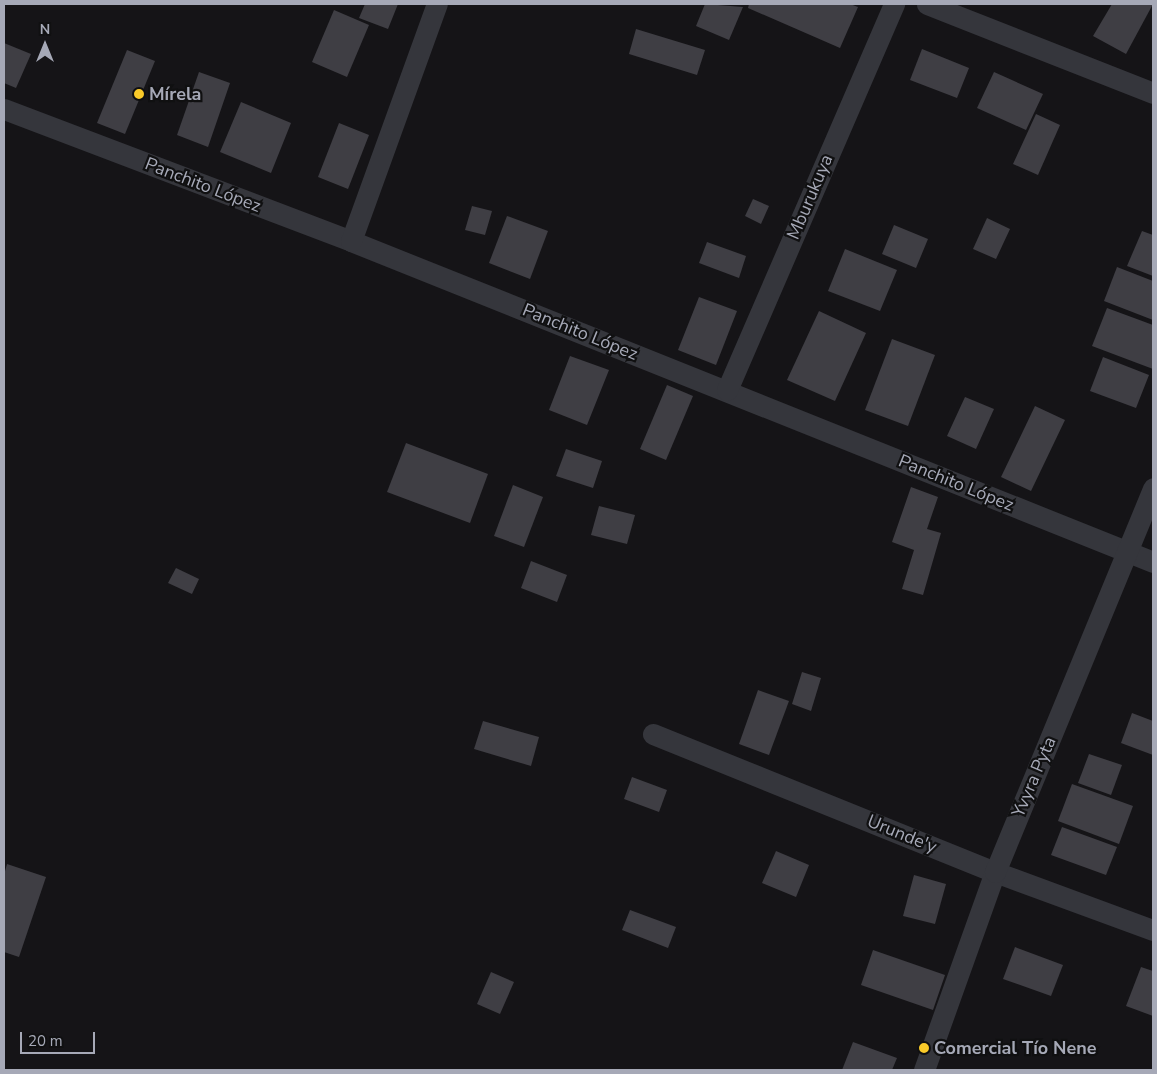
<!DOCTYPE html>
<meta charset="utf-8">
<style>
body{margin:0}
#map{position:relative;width:1157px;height:1074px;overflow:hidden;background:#151417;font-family:"Nunito Sans",sans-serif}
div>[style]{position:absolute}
.building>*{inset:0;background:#3f3e44}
.minor>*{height:21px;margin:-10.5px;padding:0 10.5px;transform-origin:10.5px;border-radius:10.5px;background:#35363c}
.dots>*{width:14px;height:14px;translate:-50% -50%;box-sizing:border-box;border:2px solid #101011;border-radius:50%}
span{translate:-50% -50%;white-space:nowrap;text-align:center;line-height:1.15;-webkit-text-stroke:4.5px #101011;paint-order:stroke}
.poi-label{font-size:18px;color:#a6a9b7;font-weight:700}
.left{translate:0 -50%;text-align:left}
.street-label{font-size:18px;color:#a6a9b7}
.frame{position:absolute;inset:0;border:5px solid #a6a9b7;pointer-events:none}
.north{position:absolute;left:20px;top:20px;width:50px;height:50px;-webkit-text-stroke:4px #101011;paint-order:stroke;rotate:0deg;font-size:14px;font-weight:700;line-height:20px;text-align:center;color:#a6a9b7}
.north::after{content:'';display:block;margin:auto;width:18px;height:22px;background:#a6a9b7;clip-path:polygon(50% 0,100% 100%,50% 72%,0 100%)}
.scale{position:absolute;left:20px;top:1032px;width:75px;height:22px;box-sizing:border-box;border:2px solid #a6a9b7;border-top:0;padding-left:6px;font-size:15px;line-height:18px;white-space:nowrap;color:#a6a9b7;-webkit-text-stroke:4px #101011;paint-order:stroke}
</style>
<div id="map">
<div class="building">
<div style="clip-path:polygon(365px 4px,398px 4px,388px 29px,359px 18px)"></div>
<div style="clip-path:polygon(705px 4px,743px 7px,729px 40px,696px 26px)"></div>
<div style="clip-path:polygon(749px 4px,850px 4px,858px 7px,840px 48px,748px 8px)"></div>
<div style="clip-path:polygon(1112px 4px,1153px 4px,1126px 54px,1093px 36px)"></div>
<div style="clip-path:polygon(334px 10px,369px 25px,347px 77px,312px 62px)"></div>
<div style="clip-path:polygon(636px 29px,705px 50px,697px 75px,629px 54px)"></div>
<div style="clip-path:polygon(4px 43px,31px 54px,16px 88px,4px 83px)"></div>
<div style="clip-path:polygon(922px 49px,969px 68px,957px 98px,910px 80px)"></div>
<div style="clip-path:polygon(127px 50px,155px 61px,125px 134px,97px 123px)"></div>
<div style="clip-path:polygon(199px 72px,230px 83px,208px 147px,177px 135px)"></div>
<div style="clip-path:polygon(994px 72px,1043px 94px,1026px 130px,977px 108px)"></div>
<div style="clip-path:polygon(241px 102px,291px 123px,271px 173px,220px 152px)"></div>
<div style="clip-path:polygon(1036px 114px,1060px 125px,1038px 175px,1013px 164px)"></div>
<div style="clip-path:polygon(339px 123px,369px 135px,348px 189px,318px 177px)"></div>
<div style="clip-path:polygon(753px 199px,769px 206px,761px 224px,745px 216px)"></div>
<div style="clip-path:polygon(472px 206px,492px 211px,485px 235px,465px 230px)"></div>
<div style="clip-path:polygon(507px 216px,548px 231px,530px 279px,489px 263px)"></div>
<div style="clip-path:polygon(987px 218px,1010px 229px,996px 259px,973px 249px)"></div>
<div style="clip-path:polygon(894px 225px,928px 239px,916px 268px,882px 254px)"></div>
<div style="clip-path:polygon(1142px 231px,1153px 235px,1153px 276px,1127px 266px)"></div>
<div style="clip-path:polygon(707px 242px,746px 256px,739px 278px,699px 263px)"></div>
<div style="clip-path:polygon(845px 249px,897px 270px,880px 311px,828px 291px)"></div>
<div style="clip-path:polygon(1117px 267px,1153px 281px,1153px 320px,1104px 301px)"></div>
<div style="clip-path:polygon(699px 297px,737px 311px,716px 365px,678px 350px)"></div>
<div style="clip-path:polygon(1107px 308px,1153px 325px,1153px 369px,1092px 346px)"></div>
<div style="clip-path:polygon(819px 311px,866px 333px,835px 401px,787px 380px)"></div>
<div style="clip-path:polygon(892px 339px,935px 355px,908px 426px,865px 410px)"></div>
<div style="clip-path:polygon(570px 356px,609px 370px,587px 425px,549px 410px)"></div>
<div style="clip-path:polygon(1103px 357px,1149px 375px,1136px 408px,1090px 391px)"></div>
<div style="clip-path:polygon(667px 385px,693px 396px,666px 460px,640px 449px)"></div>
<div style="clip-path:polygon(965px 397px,994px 409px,976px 449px,947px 436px)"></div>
<div style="clip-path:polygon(1035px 406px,1065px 420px,1031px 491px,1001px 477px)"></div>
<div style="clip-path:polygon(406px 443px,488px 474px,470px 523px,387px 492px)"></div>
<div style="clip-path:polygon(566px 449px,602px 461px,593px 488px,556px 476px)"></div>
<div style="clip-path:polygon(513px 485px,543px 497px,524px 547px,494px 536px)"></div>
<div style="clip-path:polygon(911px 487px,938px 497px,927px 529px,941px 533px,923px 595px,902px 589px,914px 550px,892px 542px)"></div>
<div style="clip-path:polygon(599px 506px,635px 515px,627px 544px,591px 535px)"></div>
<div style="clip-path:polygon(531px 561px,567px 575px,557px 602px,521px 588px)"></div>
<div style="clip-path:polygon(176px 568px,199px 579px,192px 594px,168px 583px)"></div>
<div style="clip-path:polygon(802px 672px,821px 678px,811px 711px,792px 704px)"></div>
<div style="clip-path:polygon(758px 690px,789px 701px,769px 755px,739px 744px)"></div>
<div style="clip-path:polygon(1132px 713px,1153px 721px,1153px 755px,1121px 743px)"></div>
<div style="clip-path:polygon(483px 721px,539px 737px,531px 766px,474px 749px)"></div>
<div style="clip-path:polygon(1089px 754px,1122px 765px,1111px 795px,1078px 783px)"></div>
<div style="clip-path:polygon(632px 777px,667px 790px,659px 812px,624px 799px)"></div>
<div style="clip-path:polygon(1072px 784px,1133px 806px,1119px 844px,1058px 821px)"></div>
<div style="clip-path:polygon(1062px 827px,1117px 847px,1106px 875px,1051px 855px)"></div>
<div style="clip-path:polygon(776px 851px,809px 865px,796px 897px,762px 883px)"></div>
<div style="clip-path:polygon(7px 864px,46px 877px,19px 957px,4px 952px,4px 875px)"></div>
<div style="clip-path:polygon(914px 875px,946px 884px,935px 924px,903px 916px)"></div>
<div style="clip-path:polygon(630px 910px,676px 927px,668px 948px,622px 930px)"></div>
<div style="clip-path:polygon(1015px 947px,1063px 965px,1051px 996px,1003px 979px)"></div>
<div style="clip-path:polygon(873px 950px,945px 975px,933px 1010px,861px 985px)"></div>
<div style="clip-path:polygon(1141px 967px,1153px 971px,1153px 1016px,1126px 1006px)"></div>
<div style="clip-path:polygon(491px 972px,514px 982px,500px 1014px,477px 1004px)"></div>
<div style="clip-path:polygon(853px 1042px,897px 1058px,892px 1070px,842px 1070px)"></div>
</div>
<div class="minor">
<div style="left:927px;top:4px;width:243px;rotate:21.5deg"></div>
<div style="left:4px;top:109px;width:371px;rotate:20.8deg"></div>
<div style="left:351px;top:241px;width:864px;rotate:21.81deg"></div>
<div style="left:351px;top:241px;width:252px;rotate:-70.1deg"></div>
<div style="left:727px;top:390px;width:421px;rotate:-66.6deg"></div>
<div style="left:653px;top:734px;width:369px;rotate:22deg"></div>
<div style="left:995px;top:872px;width:168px;rotate:20.2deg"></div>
<div style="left:924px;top:1070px;width:210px;rotate:-70.3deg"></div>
<div style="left:995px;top:872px;width:415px;rotate:-67.6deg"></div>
</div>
<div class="dots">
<div style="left:139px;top:94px;background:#faca29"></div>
<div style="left:924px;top:1048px;background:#faca29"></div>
</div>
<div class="poi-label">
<span class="left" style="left:149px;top:94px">Mírela</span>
<span class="left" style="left:934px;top:1048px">Comercial Tío Nene</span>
</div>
<div class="street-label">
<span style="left:203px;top:185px;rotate:21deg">Panchito López</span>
<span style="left:810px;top:197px;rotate:-67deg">Mburukuya</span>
<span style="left:580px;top:332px;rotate:22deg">Panchito López</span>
<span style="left:956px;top:483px;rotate:22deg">Panchito López</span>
<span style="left:1034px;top:777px;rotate:-67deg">Yvyra Pyta</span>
<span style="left:902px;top:834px;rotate:22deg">Urunde'y</span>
</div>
<div class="frame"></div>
<div class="north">N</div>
<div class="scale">20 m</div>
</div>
